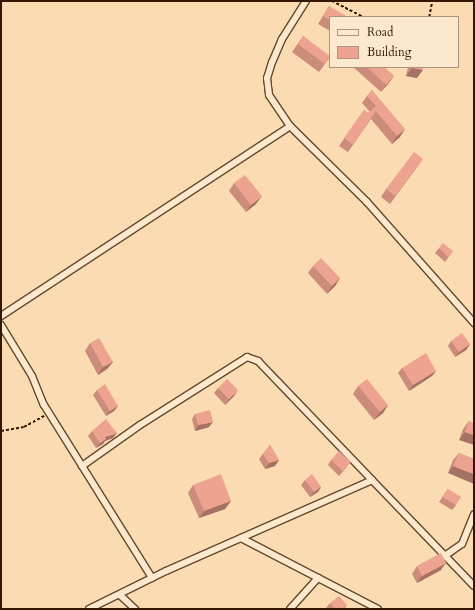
<!DOCTYPE html>
<style>
body{margin:0}
#map{position:relative;width:475px;height:610px;overflow:hidden;background:#fbdcb2;font-family:Cardo,serif}
div>[style]{position:absolute}
.path>*{height:1.5px;margin-top:-0.75px;transform-origin:0;background:repeating-linear-gradient(90deg,#331700 0 3px,transparent 0 5px)}
.roads{filter:drop-shadow(1px 0 #65482c) drop-shadow(-1px 0 #65482c) drop-shadow(0 1px #65482c) drop-shadow(0 -1px #65482c)}
.minor>*{height:6px;margin:-3px;padding:0 3px;transform-origin:3px;border-radius:3px;background:#fce8cd}
.wall>*{inset:0;background:#cc8c7c}
.shaded-wall>*{inset:0;background:#a67265}
.building>*{inset:0;background:#eda390}
span{translate:-50% -50%;white-space:nowrap;text-align:center;line-height:1.15;-webkit-text-stroke:3.5px #fce8cd;paint-order:stroke}
.frame{position:absolute;inset:0;border:2px solid #331700;pointer-events:none}
.legend{position:absolute;left:329px;top:16px;width:130px;height:52px;box-sizing:border-box;background:#fce8cd;border:1px solid #ac947b;margin:0;padding:5px 7px;list-style:none;font-size:12px;color:#331700}
.legend li{display:flex;align-items:center;gap:8px;height:20px}
.legend b{width:20px;border:1px solid #ac947b}
</style>
<div id="map">
<div class="path">
<div style="left:332px;top:1px;width:35px;rotate:27deg"></div>
<div style="left:429px;top:17px;width:16px;rotate:-79deg"></div>
<div style="left:1px;top:431px;width:23px;rotate:-10deg"></div>
<div style="left:24px;top:427px;width:23px;rotate:-29deg"></div>
</div>
<div class="roads">
<div class="minor">
<div style="left:306px;top:1px;width:45px;rotate:122.3deg"></div>
<div style="left:282px;top:39px;width:25px;rotate:113deg"></div>
<div style="left:272px;top:62px;width:17px;rotate:107deg"></div>
<div style="left:267px;top:78px;width:17px;rotate:83deg"></div>
<div style="left:269px;top:95px;width:37px;rotate:56deg"></div>
<div style="left:290px;top:126px;width:108px;rotate:44.6deg"></div>
<div style="left:367px;top:202px;width:162px;rotate:48.5deg"></div>
<div style="left:1px;top:316px;width:346px;rotate:-33.3deg"></div>
<div style="left:1px;top:325px;width:60px;rotate:58.7deg"></div>
<div style="left:32px;top:376px;width:31px;rotate:68deg"></div>
<div style="left:44px;top:405px;width:204px;rotate:58deg"></div>
<div style="left:82px;top:466px;width:71px;rotate:-35.3deg"></div>
<div style="left:140px;top:425px;width:127px;rotate:-32.4deg"></div>
<div style="left:247px;top:357px;width:12px;rotate:20deg"></div>
<div style="left:258px;top:361px;width:165px;rotate:46.2deg"></div>
<div style="left:241px;top:538px;width:154px;rotate:27.4deg"></div>
<div style="left:446px;top:555px;width:19px;rotate:-35deg"></div>
<div style="left:462px;top:544px;width:32px;rotate:-68deg"></div>
<div style="left:120px;top:595px;width:21px;rotate:43deg"></div>
<div style="left:89px;top:609px;width:86px;rotate:-26.3deg"></div>
<div style="left:166px;top:571px;width:225px;rotate:-23.8deg"></div>
<div style="left:372px;top:480px;width:147px;rotate:46.1deg"></div>
<div style="left:290px;top:609px;width:42px;rotate:-47.9deg"></div>
</div>
</div>
<div class="wall">
<div style="clip-path:polygon(329px 6px,330px 17px,330px 31px,318px 24px)"></div>
<div style="clip-path:polygon(303px 36px,330px 57px,319px 72px,292px 52px)"></div>
<div style="clip-path:polygon(353px 67px,384px 67px,394px 76px,388px 84px,381px 92px)"></div>
<div style="clip-path:polygon(408px 67px,423px 67px,417px 78px,406px 76px)"></div>
<div style="clip-path:polygon(372px 90px,400px 137px,392px 144px,371px 119px,348px 152px,339px 146px,364px 110px,368px 113px,370px 112px,362px 103px,367px 96px)"></div>
<div style="clip-path:polygon(423px 159px,390px 204px,381px 197px,386px 189px)"></div>
<div style="clip-path:polygon(234px 183px,256px 204px,246px 212px,229px 191px)"></div>
<div style="clip-path:polygon(439px 248px,453px 251px,445px 262px,435px 253px)"></div>
<div style="clip-path:polygon(313px 266px,340px 278px,335px 286px,327px 294px,308px 273px)"></div>
<div style="clip-path:polygon(451px 341px,470px 344px,466px 350px,455px 357px,448px 346px)"></div>
<div style="clip-path:polygon(90px 343px,113px 362px,107px 369px,98px 375px,85px 351px)"></div>
<div style="clip-path:polygon(402px 368px,436px 371px,432px 376px,409px 391px,398px 373px)"></div>
<div style="clip-path:polygon(358px 386px,388px 405px,383px 413px,374px 420px,353px 394px)"></div>
<div style="clip-path:polygon(218px 388px,234px 396px,225px 405px,214px 393px)"></div>
<div style="clip-path:polygon(97px 390px,118px 406px,114px 411px,106px 416px,93px 395px)"></div>
<div style="clip-path:polygon(195px 414px,209px 427px,195px 431px,192px 419px)"></div>
<div style="clip-path:polygon(469px 421px,474px 424px,459px 440px,463px 429px)"></div>
<div style="clip-path:polygon(92px 431px,113px 438px,105px 441px,103px 444px,96px 448px,88px 436px)"></div>
<div style="clip-path:polygon(270px 445px,279px 460px,275px 466px,265px 469px,259px 459px)"></div>
<div style="clip-path:polygon(459px 453px,474px 459px,448px 473px,453px 460px)"></div>
<div style="clip-path:polygon(331px 460px,347px 467px,339px 476px,328px 465px)"></div>
<div style="clip-path:polygon(305px 480px,321px 487px,318px 492px,310px 497px,301px 485px)"></div>
<div style="clip-path:polygon(193px 485px,231px 501px,225px 509px,199px 518px,188px 493px)"></div>
<div style="clip-path:polygon(448px 489px,456px 505px,452px 510px,439px 502px)"></div>
<div style="clip-path:polygon(417px 566px,441px 570px,417px 583px,412px 574px)"></div>
<div style="clip-path:polygon(330px 603px,347px 605px,344px 609px,327px 609px,326px 608px)"></div>
</div>
<div class="shaded-wall">
<div style="clip-path:polygon(412px 68px,423px 70px,417px 78px,406px 76px)"></div>
<div style="clip-path:polygon(394px 76px,388px 84px,381px 92px,386px 85px)"></div>
<div style="clip-path:polygon(405px 129px,400px 137px,392px 144px,397px 136px)"></div>
<div style="clip-path:polygon(262px 196px,256px 204px,246px 212px,251px 205px)"></div>
<div style="clip-path:polygon(340px 278px,335px 286px,327px 294px,332px 286px)"></div>
<div style="clip-path:polygon(470px 344px,466px 350px,455px 357px,459px 352px)"></div>
<div style="clip-path:polygon(113px 362px,107px 369px,98px 375px,103px 367px)"></div>
<div style="clip-path:polygon(436px 371px,432px 376px,409px 391px,413px 385px)"></div>
<div style="clip-path:polygon(238px 390px,234px 396px,225px 405px,229px 399px)"></div>
<div style="clip-path:polygon(388px 405px,383px 413px,374px 420px,380px 412px)"></div>
<div style="clip-path:polygon(118px 406px,114px 411px,106px 416px,110px 411px)"></div>
<div style="clip-path:polygon(213px 422px,209px 427px,195px 431px,198px 425px)"></div>
<div style="clip-path:polygon(465px 432px,474px 435px,474px 445px,459px 440px)"></div>
<div style="clip-path:polygon(117px 433px,113px 438px,105px 441px,103px 444px,96px 448px,105px 437px)"></div>
<div style="clip-path:polygon(279px 460px,275px 466px,265px 469px,269px 463px)"></div>
<div style="clip-path:polygon(453px 466px,474px 474px,474px 484px,448px 473px)"></div>
<div style="clip-path:polygon(321px 487px,318px 492px,310px 497px,314px 492px)"></div>
<div style="clip-path:polygon(231px 501px,225px 509px,199px 518px,204px 511px)"></div>
<div style="clip-path:polygon(446px 563px,441px 570px,417px 583px,422px 576px)"></div>
</div>
<div class="building">
<div style="clip-path:polygon(329px 6px,348px 17px,330px 17px,330px 20px,323px 16px)"></div>
<div style="clip-path:polygon(303px 36px,330px 56px,325px 64px,298px 44px)"></div>
<div style="clip-path:polygon(367px 67px,384px 67px,394px 76px,386px 85px)"></div>
<div style="clip-path:polygon(412px 67px,423px 67px,423px 70px,412px 68px)"></div>
<div style="clip-path:polygon(372px 90px,405px 129px,397px 136px,376px 111px,353px 145px,344px 138px,364px 110px,368px 113px,376px 106px,367px 96px)"></div>
<div style="clip-path:polygon(414px 152px,423px 159px,395px 196px,386px 189px)"></div>
<div style="clip-path:polygon(245px 175px,262px 196px,251px 205px,234px 183px)"></div>
<div style="clip-path:polygon(443px 243px,453px 251px,448px 257px,439px 248px)"></div>
<div style="clip-path:polygon(321px 258px,340px 278px,332px 286px,313px 266px)"></div>
<div style="clip-path:polygon(462px 333px,470px 344px,459px 352px,451px 341px)"></div>
<div style="clip-path:polygon(99px 338px,113px 362px,103px 367px,90px 343px)"></div>
<div style="clip-path:polygon(426px 353px,436px 371px,413px 385px,402px 368px)"></div>
<div style="clip-path:polygon(227px 379px,238px 390px,229px 399px,218px 388px)"></div>
<div style="clip-path:polygon(367px 379px,388px 405px,380px 412px,358px 386px)"></div>
<div style="clip-path:polygon(105px 384px,118px 406px,110px 411px,97px 390px)"></div>
<div style="clip-path:polygon(210px 410px,213px 422px,198px 425px,195px 414px)"></div>
<div style="clip-path:polygon(106px 419px,117px 433px,105px 437px,106px 439px,100px 443px,92px 431px)"></div>
<div style="clip-path:polygon(469px 421px,474px 424px,474px 435px,465px 432px)"></div>
<div style="clip-path:polygon(270px 445px,279px 460px,269px 463px,263px 454px)"></div>
<div style="clip-path:polygon(339px 451px,351px 462px,343px 471px,331px 460px)"></div>
<div style="clip-path:polygon(459px 453px,474px 459px,474px 474px,453px 466px)"></div>
<div style="clip-path:polygon(221px 474px,231px 501px,204px 511px,193px 485px)"></div>
<div style="clip-path:polygon(312px 474px,321px 487px,314px 492px,305px 480px)"></div>
<div style="clip-path:polygon(448px 489px,461px 497px,456px 505px,442px 497px)"></div>
<div style="clip-path:polygon(441px 553px,446px 563px,422px 576px,417px 566px)"></div>
<div style="clip-path:polygon(339px 596px,347px 605px,342px 609px,335px 609px,330px 603px)"></div>
</div>
<div class="frame"></div>
<ul class="legend">
<li><b style="height:5px;background:#fce8cd"></b>Road</li>
<li><b style="height:11px;background:#eda390"></b>Building</li>
</ul>
</div>
